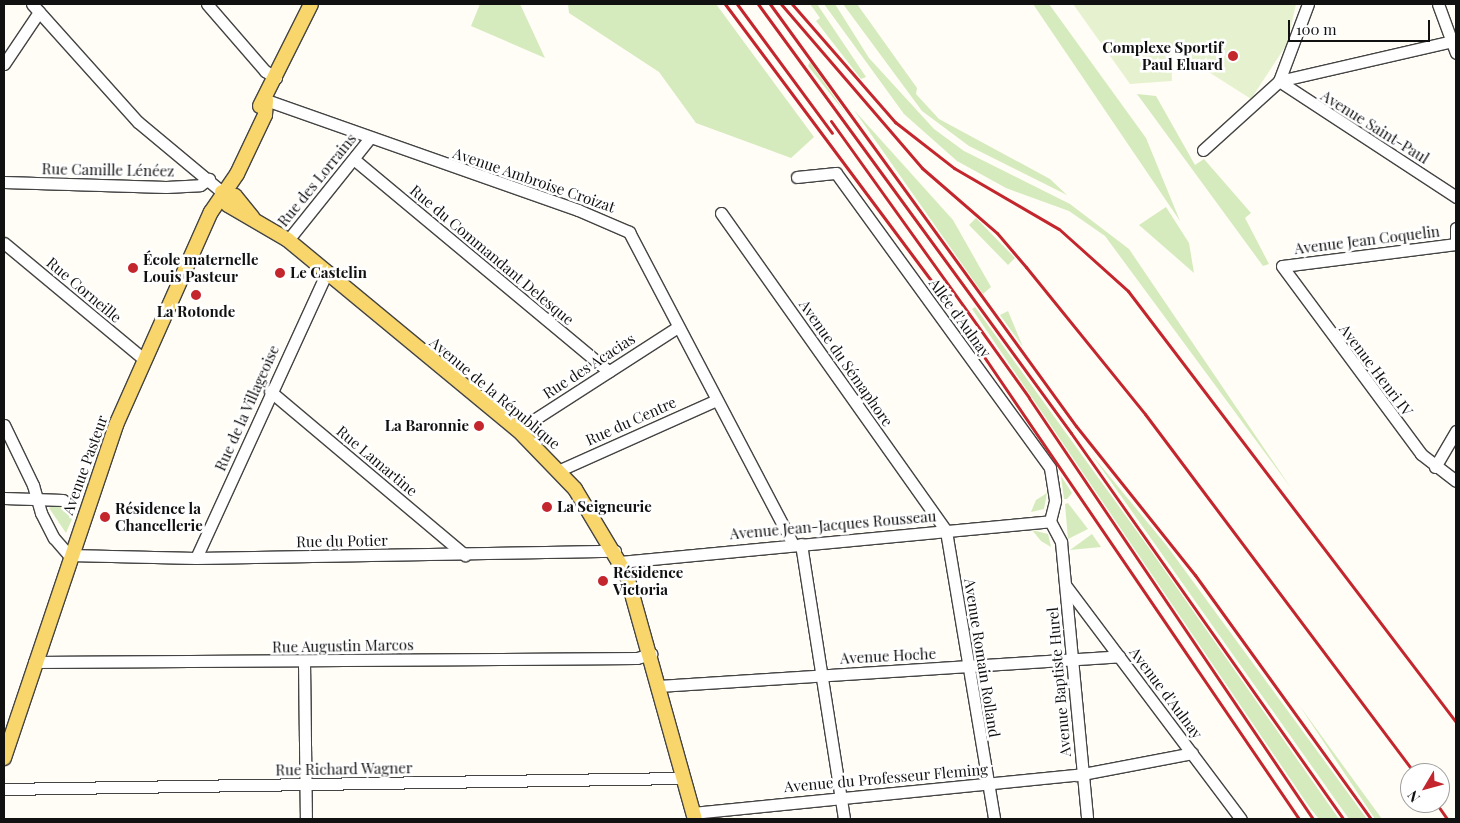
<!DOCTYPE html>
<meta charset="utf-8">
<style>
body{margin:0}
#map{position:relative;width:1460px;height:823px;overflow:hidden;background:#fffdf5;font-family:"Playfair Display",serif}
div>[style]{position:absolute}
.green>*{inset:0;background:#d5ebbd}
.pitch>*{inset:0;background:#e6f2cf}
.roads{filter:drop-shadow(1px 0 #444) drop-shadow(-1px 0 #444) drop-shadow(0 1px #444) drop-shadow(0 -1px #444)}
.minor>*{height:11px;margin:-5.5px;padding:0 5.5px;transform-origin:5.5px;border-radius:5.5px;background:#fff}
.major>*{height:14px;margin:-7px;padding:0 7px;transform-origin:7px;border-radius:7px;background:#f9d66b}
.rail>*{height:3px;margin:-1.5px;padding:0 1.5px;transform-origin:1.5px;border-radius:1.5px;background:#c4262e}
.dots>*{width:14px;height:14px;translate:-50% -50%;box-sizing:border-box;border:2px solid #fff;border-radius:50%}
span{translate:-50% -50%;white-space:nowrap;text-align:center;line-height:1.15;-webkit-text-stroke:5px #fff;paint-order:stroke}
.poi-label{font-size:15px;color:#111;font-weight:700}
.right{translate:-100% -50%;text-align:right}
.left{translate:0 -50%;text-align:left}
.street-label{font-size:15px;color:#111}
.frame{position:absolute;inset:0;border:5px solid #111;pointer-events:none}
.north{position:absolute;left:1400px;top:763px;width:50px;height:50px;box-sizing:border-box;background:#fff;border:1px solid #a0a0a0;border-radius:50%;rotate:233deg;font-size:14px;font-weight:700;line-height:20px;text-align:center;color:#111}
.north::after{content:'';display:block;margin:auto;width:18px;height:22px;background:#c4262e;clip-path:polygon(50% 0,100% 100%,50% 72%,0 100%)}
.scale{position:absolute;left:1288px;top:20px;width:142px;height:22px;box-sizing:border-box;border:2px solid #111;border-top:0;padding-left:6px;font-size:15px;line-height:18px;white-space:nowrap;color:#111;-webkit-text-stroke:4px #fff;paint-order:stroke}
</style>
<div id="map">
<div class="green">
<div style="clip-path:polygon(480px 4px,520px 4px,545px 58px,471px 26px)"></div>
<div style="clip-path:polygon(568px 4px,716px 4px,814px 137px,791px 158px,696px 123px,659px 72px,569px 13px)"></div>
<div style="clip-path:polygon(810px 4px,817px 4px,866px 77px,861px 79px,816px 21px,820px 18px)"></div>
<div style="clip-path:polygon(824px 4px,835px 4px,869px 58px,934px 129px,964px 151px,1070px 204px,1129px 249px,1291px 488px,1105px 236px,1069px 211px,1006px 188px,957px 161px,904px 114px)"></div>
<div style="clip-path:polygon(843px 4px,857px 4px,917px 88px,916px 94px,939px 119px,1050px 179px,1067px 195px,969px 146px,922px 111px)"></div>
<div style="clip-path:polygon(1033px 4px,1049px 4px,1146px 138px,1180px 221px)"></div>
<div style="clip-path:polygon(810px 62px,847px 115px,808px 66px)"></div>
<div style="clip-path:polygon(1137px 94px,1156px 96px,1195px 165px,1204px 159px,1251px 213px,1245px 218px,1269px 264px,1263px 266px)"></div>
<div style="clip-path:polygon(854px 110px,953px 220px,991px 287px,983px 294px)"></div>
<div style="clip-path:polygon(1166px 207px,1189px 243px,1194px 273px,1139px 225px)"></div>
<div style="clip-path:polygon(976px 218px,1015px 258px,1008px 265px,969px 225px)"></div>
<div style="clip-path:polygon(975px 307px,1149px 548px,1339px 819px,1319px 819px,1310px 808px,972px 309px)"></div>
<div style="clip-path:polygon(1008px 311px,1023px 347px,1000px 315px)"></div>
<div style="clip-path:polygon(1092px 455px,1167px 546px,1367px 819px,1349px 819px)"></div>
<div style="clip-path:polygon(1061px 476px,1072px 493px,1067px 499px,1064px 499px)"></div>
<div style="clip-path:polygon(1047px 493px,1044px 509px,1031px 512px,1036px 500px)"></div>
<div style="clip-path:polygon(68px 499px,79px 503px,66px 533px,49px 508px)"></div>
<div style="clip-path:polygon(1068px 503px,1088px 529px,1068px 539px,1065px 504px)"></div>
<div style="clip-path:polygon(1032px 530px,1048px 534px,1051px 547px,1041px 541px)"></div>
<div style="clip-path:polygon(1092px 534px,1101px 547px,1070px 550px)"></div>
<div style="clip-path:polygon(1299px 705px,1382px 819px,1375px 819px)"></div>
</div>
<div class="pitch">
<div style="clip-path:polygon(1073px 4px,1296px 4px,1287px 44px,1251px 99px,1171px 48px,1172px 81px,1130px 84px)"></div>
</div>
<div class="roads">
<div class="minor">
<div style="left:32px;top:4px;width:159px;rotate:48.1deg"></div>
<div style="left:138px;top:122px;width:109px;rotate:39.8deg"></div>
<div style="left:207px;top:4px;width:89px;rotate:49.1deg"></div>
<div style="left:265px;top:71px;width:13px;rotate:32deg"></div>
<div style="left:1438px;top:4px;width:52px;rotate:69.8deg"></div>
<div style="left:4px;top:64px;width:63px;rotate:-56.1deg"></div>
<div style="left:1279px;top:81px;width:212px;rotate:33.2deg"></div>
<div style="left:1279px;top:81px;width:182px;rotate:-13deg"></div>
<div style="left:266px;top:100px;width:331px;rotate:19.4deg"></div>
<div style="left:578px;top:210px;width:56px;rotate:23.3deg"></div>
<div style="left:629px;top:232px;width:352px;rotate:62.3deg"></div>
<div style="left:1203px;top:150px;width:103px;rotate:-42.2deg"></div>
<div style="left:1279px;top:81px;width:82px;rotate:-69.4deg"></div>
<div style="left:356px;top:161px;width:329px;rotate:39.8deg"></div>
<div style="left:797px;top:177px;width:39px;rotate:-6deg"></div>
<div style="left:836px;top:173px;width:364px;rotate:54deg"></div>
<div style="left:1050px;top:468px;width:33px;rotate:81deg"></div>
<div style="left:1055px;top:501px;width:21px;rotate:104deg"></div>
<div style="left:4px;top:182px;width:162px;rotate:1.8deg"></div>
<div style="left:166px;top:187px;width:34px;rotate:-3deg"></div>
<div style="left:200px;top:185px;width:11px;rotate:-34deg"></div>
<div style="left:721px;top:213px;width:390px;rotate:54.7deg"></div>
<div style="left:946px;top:531px;width:292px;rotate:80.5deg"></div>
<div style="left:1456px;top:228px;width:14px;rotate:90deg"></div>
<div style="left:288px;top:240px;width:129px;rotate:-51.3deg"></div>
<div style="left:4px;top:243px;width:183px;rotate:39.7deg"></div>
<div style="left:1456px;top:244px;width:175px;rotate:172.8deg"></div>
<div style="left:1282px;top:266px;width:234px;rotate:53.5deg"></div>
<div style="left:1421px;top:454px;width:44px;rotate:37.6deg"></div>
<div style="left:270px;top:391px;width:255px;rotate:40.1deg"></div>
<div style="left:4px;top:425px;width:67px;rotate:64.2deg"></div>
<div style="left:33px;top:485px;width:29px;rotate:74deg"></div>
<div style="left:41px;top:513px;width:28px;rotate:63deg"></div>
<div style="left:54px;top:538px;width:23px;rotate:49deg"></div>
<div style="left:69px;top:555px;width:127px;rotate:1.4deg"></div>
<div style="left:196px;top:558px;width:419px;rotate:-1deg"></div>
<div style="left:518px;top:430px;width:188px;rotate:-32.8deg"></div>
<div style="left:1435px;top:467px;width:42px;rotate:-59.7deg"></div>
<div style="left:560px;top:470px;width:169px;rotate:-24.1deg"></div>
<div style="left:4px;top:498px;width:59px;rotate:1.9deg"></div>
<div style="left:1050px;top:521px;width:24px;rotate:62deg"></div>
<div style="left:1061px;top:542px;width:278px;rotate:84.6deg"></div>
<div style="left:801px;top:544px;width:278px;rotate:81.1deg"></div>
<div style="left:196px;top:558px;width:315px;rotate:-65.4deg"></div>
<div style="left:620px;top:562px;width:432px;rotate:-5.4deg"></div>
<div style="left:1066px;top:586px;width:291px;rotate:53.1deg"></div>
<div style="left:304px;top:661px;width:158px;rotate:89.3deg"></div>
<div style="left:34px;top:662px;width:603px;rotate:-0.38deg"></div>
<div style="left:637px;top:658px;width:15px;rotate:-16deg"></div>
<div style="left:660px;top:686px;width:460px;rotate:-3.7deg"></div>
<div style="left:4px;top:789px;width:680px;rotate:-0.93deg"></div>
<div style="left:693px;top:813px;width:386px;rotate:-5.7deg"></div>
<div style="left:1077px;top:775px;width:117px;rotate:-10.8deg"></div>
</div>
<div class="major">
<div style="left:260px;top:106px;width:114px;rotate:-63.4deg"></div>
<div style="left:222px;top:192px;width:14px;rotate:65deg"></div>
<div style="left:228px;top:205px;width:69px;rotate:30.3deg"></div>
<div style="left:288px;top:240px;width:298px;rotate:39.6deg"></div>
<div style="left:518px;top:430px;width:82px;rotate:46deg"></div>
<div style="left:575px;top:489px;width:101px;rotate:59.1deg"></div>
<div style="left:627px;top:576px;width:252px;rotate:74.4deg"></div>
<div style="left:224px;top:195px;width:11px;rotate:5deg"></div>
<div style="left:235px;top:196px;width:28px;rotate:51deg"></div>
<div style="left:4px;top:758px;width:351px;rotate:-71.4deg"></div>
<div style="left:116px;top:425px;width:233px;rotate:-66deg"></div>
<div style="left:211px;top:212px;width:46px;rotate:-55.6deg"></div>
<div style="left:237px;top:174px;width:65px;rotate:-64.6deg"></div>
<div style="left:265px;top:115px;width:15px;rotate:-86deg"></div>
</div>
</div>
<div class="rail">
<div style="left:725px;top:4px;width:367px;rotate:53.3deg"></div>
<div style="left:944px;top:298px;width:630px;rotate:55.73deg"></div>
<div style="left:737px;top:4px;width:160px;rotate:53.6deg"></div>
<div style="left:758px;top:4px;width:531px;rotate:53.89deg"></div>
<div style="left:1071px;top:433px;width:472px;rotate:54.8deg"></div>
<div style="left:770px;top:4px;width:521px;rotate:54.05deg"></div>
<div style="left:1076px;top:426px;width:191px;rotate:51.4deg"></div>
<div style="left:1195px;top:575px;width:301px;rotate:54.2deg"></div>
<div style="left:781px;top:4px;width:216px;rotate:49.3deg"></div>
<div style="left:922px;top:168px;width:99px;rotate:40.9deg"></div>
<div style="left:997px;top:233px;width:45px;rotate:49.5deg"></div>
<div style="left:1026px;top:267px;width:189px;rotate:51deg"></div>
<div style="left:1145px;top:414px;width:449px;rotate:53.1deg"></div>
<div style="left:792px;top:4px;width:157px;rotate:48.9deg"></div>
<div style="left:895px;top:122px;width:75px;rotate:37.9deg"></div>
<div style="left:954px;top:168px;width:121px;rotate:30.2deg"></div>
<div style="left:1059px;top:229px;width:93px;rotate:41.9deg"></div>
<div style="left:1128px;top:291px;width:542px;rotate:52.73deg"></div>
<div style="left:831px;top:121px;width:340px;rotate:54.4deg"></div>
<div style="left:1029px;top:398px;width:508px;rotate:56deg"></div>
<div style="left:1436px;top:803px;width:19px;rotate:55deg"></div>
</div>
<div class="dots">
<div style="left:1233px;top:56px;background:#c4262e"></div>
<div style="left:133px;top:268px;background:#c4262e"></div>
<div style="left:280px;top:273px;background:#c4262e"></div>
<div style="left:196px;top:295px;background:#c4262e"></div>
<div style="left:479px;top:426px;background:#c4262e"></div>
<div style="left:547px;top:507px;background:#c4262e"></div>
<div style="left:105px;top:517px;background:#c4262e"></div>
<div style="left:603px;top:581px;background:#c4262e"></div>
</div>
<div class="poi-label">
<span class="right" style="left:1223px;top:56px">Complexe Sportif<br>Paul Eluard</span>
<span class="left" style="left:143px;top:268px">École maternelle<br>Louis Pasteur</span>
<span class="left" style="left:290px;top:273px">Le Castelin</span>
<span style="left:196px;top:312px">La Rotonde</span>
<span class="right" style="left:469px;top:426px">La Baronnie</span>
<span class="left" style="left:557px;top:507px">La Seigneurie</span>
<span class="left" style="left:115px;top:517px">Résidence la<br>Chancellerie</span>
<span class="left" style="left:613px;top:581px">Résidence<br>Victoria</span>
</div>
<div class="street-label">
<span style="left:1375px;top:127px;rotate:32deg">Avenue Saint-Paul</span>
<span style="left:108px;top:170px;rotate:1deg">Rue Camille Lénéez</span>
<span style="left:317px;top:180px;rotate:-51deg">Rue des Lorrains</span>
<span style="left:534px;top:180px;rotate:19deg">Avenue Ambroise Croizat</span>
<span style="left:1367px;top:240px;rotate:-7deg">Avenue Jean Coquelin</span>
<span style="left:492px;top:255px;rotate:40deg">Rue du Commandant Delesque</span>
<span style="left:84px;top:290px;rotate:40deg">Rue Corneille</span>
<span style="left:960px;top:318px;rotate:54deg">Allée d'Aulnay</span>
<span style="left:846px;top:363px;rotate:55deg">Avenue du Sémaphore</span>
<span style="left:589px;top:366px;rotate:-33deg">Rue des Acacias</span>
<span style="left:1376px;top:370px;rotate:53deg">Avenue Henri IV</span>
<span style="left:495px;top:393px;rotate:40deg">Avenue de la République</span>
<span style="left:247px;top:408px;rotate:-66deg">Rue de la Villageoise</span>
<span style="left:631px;top:421px;rotate:-24deg">Rue du Centre</span>
<span style="left:377px;top:461px;rotate:40deg">Rue Lamartine</span>
<span style="left:85px;top:465px;rotate:-70deg">Avenue Pasteur</span>
<span style="left:833px;top:525px;rotate:-5deg">Avenue Jean-Jacques Rousseau</span>
<span style="left:342px;top:541px;rotate:-1deg">Rue du Potier</span>
<span style="left:343px;top:646px;rotate:-1deg">Rue Augustin Marcos</span>
<span style="left:888px;top:656px;rotate:-3deg">Avenue Hoche</span>
<span style="left:982px;top:658px;rotate:81deg">Avenue Romain Rolland</span>
<span style="left:1059px;top:682px;rotate:-95deg">Avenue Baptiste Hurel</span>
<span style="left:1166px;top:693px;rotate:53deg">Avenue d'Aulnay</span>
<span style="left:344px;top:769px;rotate:-1deg">Rue Richard Wagner</span>
<span style="left:886px;top:778px;rotate:-5deg">Avenue du Professeur Fleming</span>
</div>
<div class="frame"></div>
<div class="north">N</div>
<div class="scale">100 m</div>
</div>
